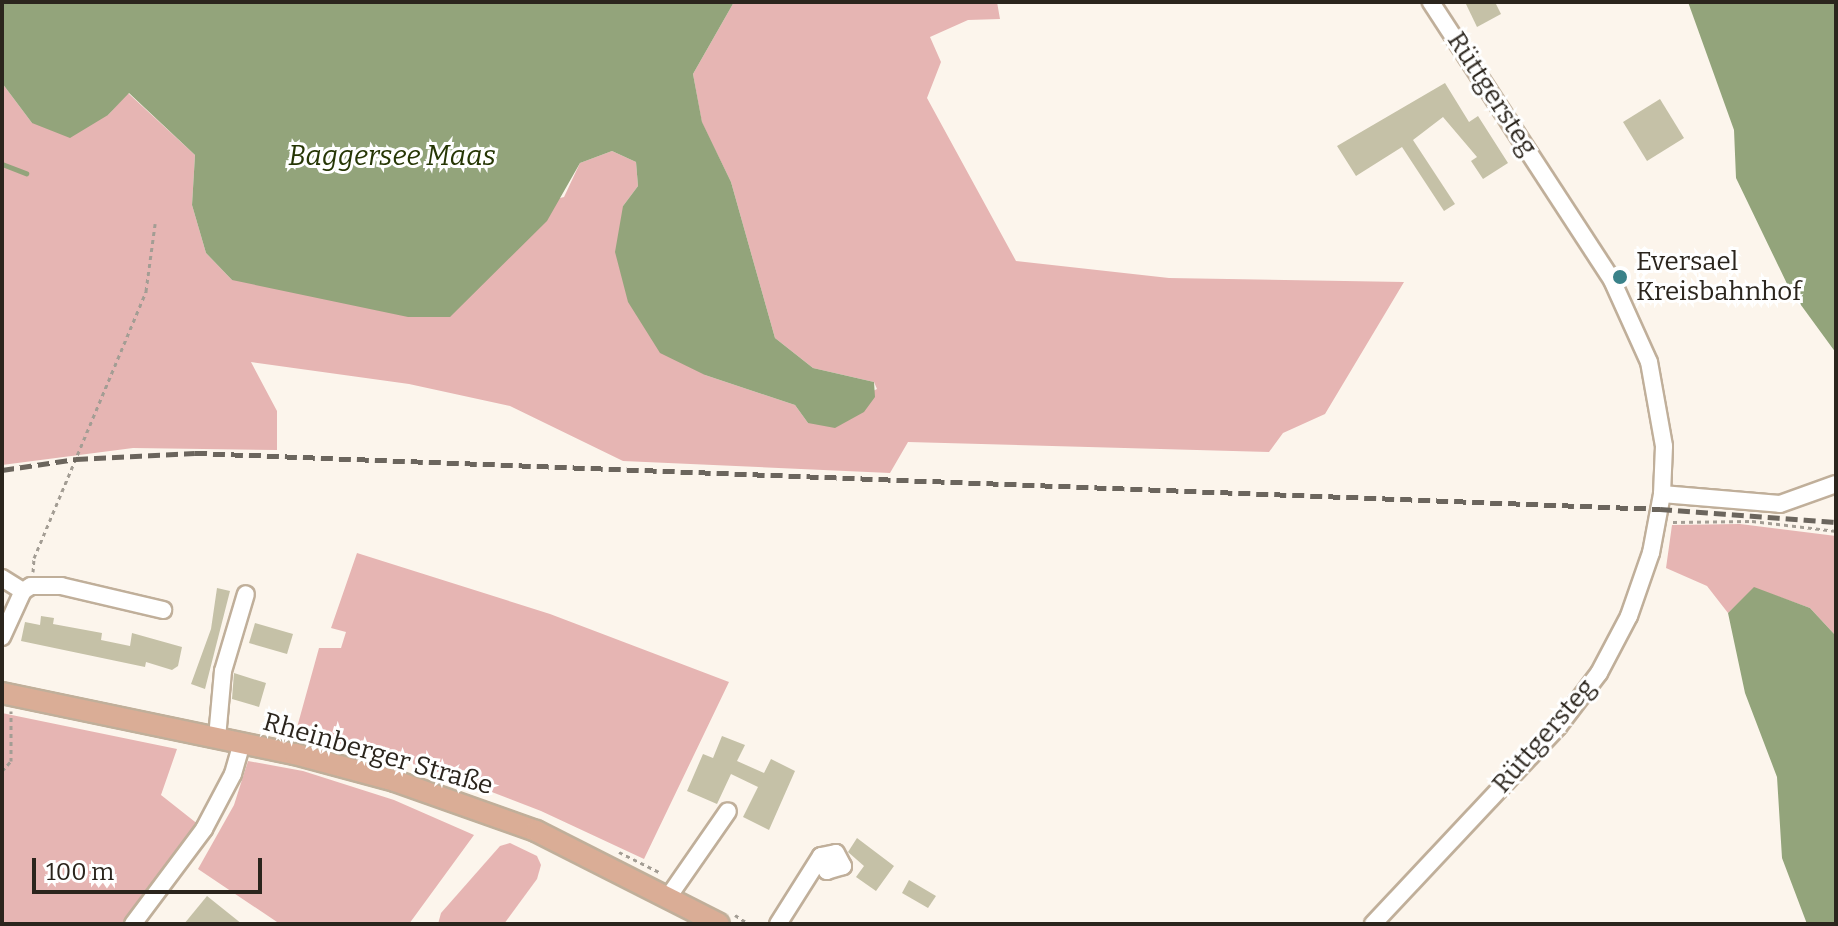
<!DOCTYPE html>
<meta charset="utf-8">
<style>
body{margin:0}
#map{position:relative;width:1838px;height:926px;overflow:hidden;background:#fcf5ec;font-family:Bitter,serif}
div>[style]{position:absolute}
.green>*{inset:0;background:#e6b5b3}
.water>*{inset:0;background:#93a47b}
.stream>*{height:5px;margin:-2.5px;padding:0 2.5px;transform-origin:2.5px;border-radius:2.5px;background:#93a47b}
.building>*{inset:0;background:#c5c1a7}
.path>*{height:3px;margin-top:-1.5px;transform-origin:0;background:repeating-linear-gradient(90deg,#a39d94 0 4px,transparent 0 8px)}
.roads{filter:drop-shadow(2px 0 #c0af9a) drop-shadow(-2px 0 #c0af9a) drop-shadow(0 2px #c0af9a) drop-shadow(0 -2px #c0af9a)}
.minor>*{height:16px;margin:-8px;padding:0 8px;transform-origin:8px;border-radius:8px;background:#fff}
.major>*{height:20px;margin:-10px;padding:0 10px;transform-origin:10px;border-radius:10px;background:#daad96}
.rail>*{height:5px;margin-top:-2.5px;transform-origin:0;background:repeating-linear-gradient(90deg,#6b655d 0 12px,transparent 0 18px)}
.dots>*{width:22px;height:22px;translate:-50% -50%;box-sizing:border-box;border:4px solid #fff;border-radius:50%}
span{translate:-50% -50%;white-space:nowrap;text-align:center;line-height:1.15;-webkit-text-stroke:6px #fff;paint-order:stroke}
.street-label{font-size:26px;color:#2b251d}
.poi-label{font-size:26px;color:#2b251d}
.left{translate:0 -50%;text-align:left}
.water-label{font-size:28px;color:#263605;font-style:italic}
.frame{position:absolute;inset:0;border:4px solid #2b251d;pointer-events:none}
.scale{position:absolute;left:32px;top:858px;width:230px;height:36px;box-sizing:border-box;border:4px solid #2b251d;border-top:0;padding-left:10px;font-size:24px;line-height:28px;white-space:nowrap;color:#2b251d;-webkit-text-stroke:6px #fff;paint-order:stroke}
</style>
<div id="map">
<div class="green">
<div style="clip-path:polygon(734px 2px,997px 2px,1000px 19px,968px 20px,930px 37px,941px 62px,927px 98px,1016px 261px,1169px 278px,1404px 282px,1325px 414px,1283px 433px,1269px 452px,908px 442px,890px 473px,623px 461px,510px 406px,409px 384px,251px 362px,277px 411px,277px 450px,133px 448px,2px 465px,2px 83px,32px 123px,108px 115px,128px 93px,195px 155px,192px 205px,206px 253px,232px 280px,564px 197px,580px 163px,612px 151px,636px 162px,638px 186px,623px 206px,705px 375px,795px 405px,808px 423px,877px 389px,874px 382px,813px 368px,775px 338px,731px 182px,702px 123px,693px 74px)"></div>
<div style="clip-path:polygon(1740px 524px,1836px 536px,1836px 636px,1810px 608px,1754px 588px,1728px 613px,1707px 586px,1666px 568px,1672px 525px)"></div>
<div style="clip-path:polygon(357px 553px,550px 614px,729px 682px,644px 859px,541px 811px,445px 774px,296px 731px,319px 648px,341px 648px,346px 632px,331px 628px)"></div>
<div style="clip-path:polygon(2px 713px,177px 749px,161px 795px,204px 829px,127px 924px,2px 924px)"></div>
<div style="clip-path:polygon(248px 761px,303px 771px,394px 800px,474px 835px,409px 924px,280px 924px,198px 869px,234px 805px)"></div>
<div style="clip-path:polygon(510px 843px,537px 856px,541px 865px,537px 879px,504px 924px,438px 924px,441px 913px,500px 846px)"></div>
</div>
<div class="water">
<div style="clip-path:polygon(2px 2px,734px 2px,693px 74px,702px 122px,731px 182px,775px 338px,813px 368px,874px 382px,875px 397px,864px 412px,835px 428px,808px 423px,795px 405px,705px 375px,660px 353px,628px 302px,615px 252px,623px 206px,638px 186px,636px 162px,612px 151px,580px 163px,547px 221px,450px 317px,408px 317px,232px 280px,206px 253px,192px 205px,195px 155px,129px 93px,108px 115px,70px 138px,32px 123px,2px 83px)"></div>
<div style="clip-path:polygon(1688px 2px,1836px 2px,1836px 353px,1790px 290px,1736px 178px,1734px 130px)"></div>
<div style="clip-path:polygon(1754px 587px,1810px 608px,1836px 636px,1836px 924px,1807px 924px,1782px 858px,1777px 777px,1745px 693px,1728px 613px)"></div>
</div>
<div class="stream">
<div style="left:2px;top:164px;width:26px;rotate:21deg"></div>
</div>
<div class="building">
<div style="clip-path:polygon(1465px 2px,1495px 2px,1501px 14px,1477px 27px)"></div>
<div style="clip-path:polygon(1445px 83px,1469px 122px,1478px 116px,1508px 163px,1483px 179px,1471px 161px,1477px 157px,1443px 117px,1413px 140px,1455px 204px,1444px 211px,1402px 147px,1356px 176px,1337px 146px)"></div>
<div style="clip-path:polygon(1660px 99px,1684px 138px,1647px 161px,1623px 122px)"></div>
<div style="clip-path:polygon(217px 588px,230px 591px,205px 689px,191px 684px,211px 629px)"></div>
<div style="clip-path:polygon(41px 616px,54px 618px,53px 624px,102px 633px,101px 640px,130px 646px,132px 633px,182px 647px,178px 666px,172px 670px,146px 662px,145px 667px,21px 641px,25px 622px,40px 625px)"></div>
<div style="clip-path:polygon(255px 623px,293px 634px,287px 654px,249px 643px)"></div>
<div style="clip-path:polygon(234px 673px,266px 683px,259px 707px,232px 699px)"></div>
<div style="clip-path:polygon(722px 736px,745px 745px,737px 761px,764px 773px,771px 759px,795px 771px,769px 830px,743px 817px,758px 787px,731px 774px,717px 804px,687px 791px,703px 754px,713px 758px)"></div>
<div style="clip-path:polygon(857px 838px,894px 866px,876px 891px,856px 877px,864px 866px,848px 852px)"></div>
<div style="clip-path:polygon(909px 880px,936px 896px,928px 908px,902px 893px)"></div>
<div style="clip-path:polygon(207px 896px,242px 924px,184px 924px)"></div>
</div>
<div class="path">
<div style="left:1673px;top:522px;width:79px;rotate:-0.7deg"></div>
<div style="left:1752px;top:521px;width:85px;rotate:6.8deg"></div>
<div style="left:33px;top:572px;width:14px;rotate:-86deg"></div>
<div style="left:34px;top:558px;width:290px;rotate:-67.2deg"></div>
<div style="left:146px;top:291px;width:68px;rotate:-82.3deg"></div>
<div style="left:2px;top:771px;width:13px;rotate:-48deg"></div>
<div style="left:11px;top:761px;width:50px;rotate:-90deg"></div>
<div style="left:619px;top:852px;width:45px;rotate:26.6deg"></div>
<div style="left:735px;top:915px;width:17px;rotate:33deg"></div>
</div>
<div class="roads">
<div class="minor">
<div style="left:1662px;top:494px;width:118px;rotate:4.8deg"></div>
<div style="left:1780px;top:504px;width:59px;rotate:-19.7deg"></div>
<div style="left:2px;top:578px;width:25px;rotate:32deg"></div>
<div style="left:2px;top:637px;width:51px;rotate:-65.5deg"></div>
<div style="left:23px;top:591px;width:9px;rotate:-32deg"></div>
<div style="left:31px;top:586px;width:30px"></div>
<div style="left:61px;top:586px;width:105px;rotate:13.2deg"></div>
<div style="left:217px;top:738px;width:67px;rotate:-84.9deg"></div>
<div style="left:223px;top:671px;width:80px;rotate:-73.4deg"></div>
<div style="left:669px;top:896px;width:103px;rotate:-55.2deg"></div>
<div style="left:133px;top:924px;width:119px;rotate:-53.2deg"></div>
<div style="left:204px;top:829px;width:62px;rotate:-62.2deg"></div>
<div style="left:233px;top:774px;width:33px;rotate:-74deg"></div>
<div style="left:778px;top:924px;width:80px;rotate:-57.7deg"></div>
<div style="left:821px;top:856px;width:15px;rotate:-11deg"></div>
<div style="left:836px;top:853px;width:15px;rotate:62deg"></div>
<div style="left:843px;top:866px;width:17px;rotate:163deg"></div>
<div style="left:827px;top:871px;width:16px;rotate:-112deg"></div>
<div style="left:1373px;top:924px;width:270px;rotate:-46.8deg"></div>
<div style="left:1558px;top:727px;width:68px;rotate:-52.8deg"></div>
<div style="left:1599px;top:673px;width:64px;rotate:-62.2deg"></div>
<div style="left:1629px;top:616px;width:67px;rotate:-70.8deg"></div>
<div style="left:1651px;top:553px;width:60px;rotate:-79.4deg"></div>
<div style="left:1662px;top:494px;width:48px;rotate:-87.6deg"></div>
<div style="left:1664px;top:446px;width:85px;rotate:-100.1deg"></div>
<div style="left:1649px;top:362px;width:90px;rotate:-114.3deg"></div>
<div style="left:1612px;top:280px;width:332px;rotate:-123.1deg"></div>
</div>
<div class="major">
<div style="left:2px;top:693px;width:299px;rotate:11.8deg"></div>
<div style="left:295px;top:754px;width:104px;rotate:15.1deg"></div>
<div style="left:395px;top:781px;width:150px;rotate:19.5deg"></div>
<div style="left:536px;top:831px;width:205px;rotate:26.9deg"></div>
</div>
</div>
<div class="rail">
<div style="left:2px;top:470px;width:75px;rotate:-8.5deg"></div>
<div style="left:76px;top:459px;width:119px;rotate:-2.9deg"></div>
<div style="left:195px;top:453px;width:1466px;rotate:2.19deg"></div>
<div style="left:1660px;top:509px;width:176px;rotate:4.2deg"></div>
</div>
<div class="dots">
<div style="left:1620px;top:277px;background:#3a8289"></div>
</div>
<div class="street-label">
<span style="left:1492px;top:94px;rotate:57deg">Rüttgersteg</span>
<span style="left:1544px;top:736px;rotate:-49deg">Rüttgersteg</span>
<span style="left:378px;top:754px;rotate:16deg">Rheinberger Straße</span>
</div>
<div class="poi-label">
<span class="left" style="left:1636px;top:277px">Eversael<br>Kreisbahnhof</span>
</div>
<div class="water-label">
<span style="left:392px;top:156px">Baggersee Maas</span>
</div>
<div class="frame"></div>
<div class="scale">100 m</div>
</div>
